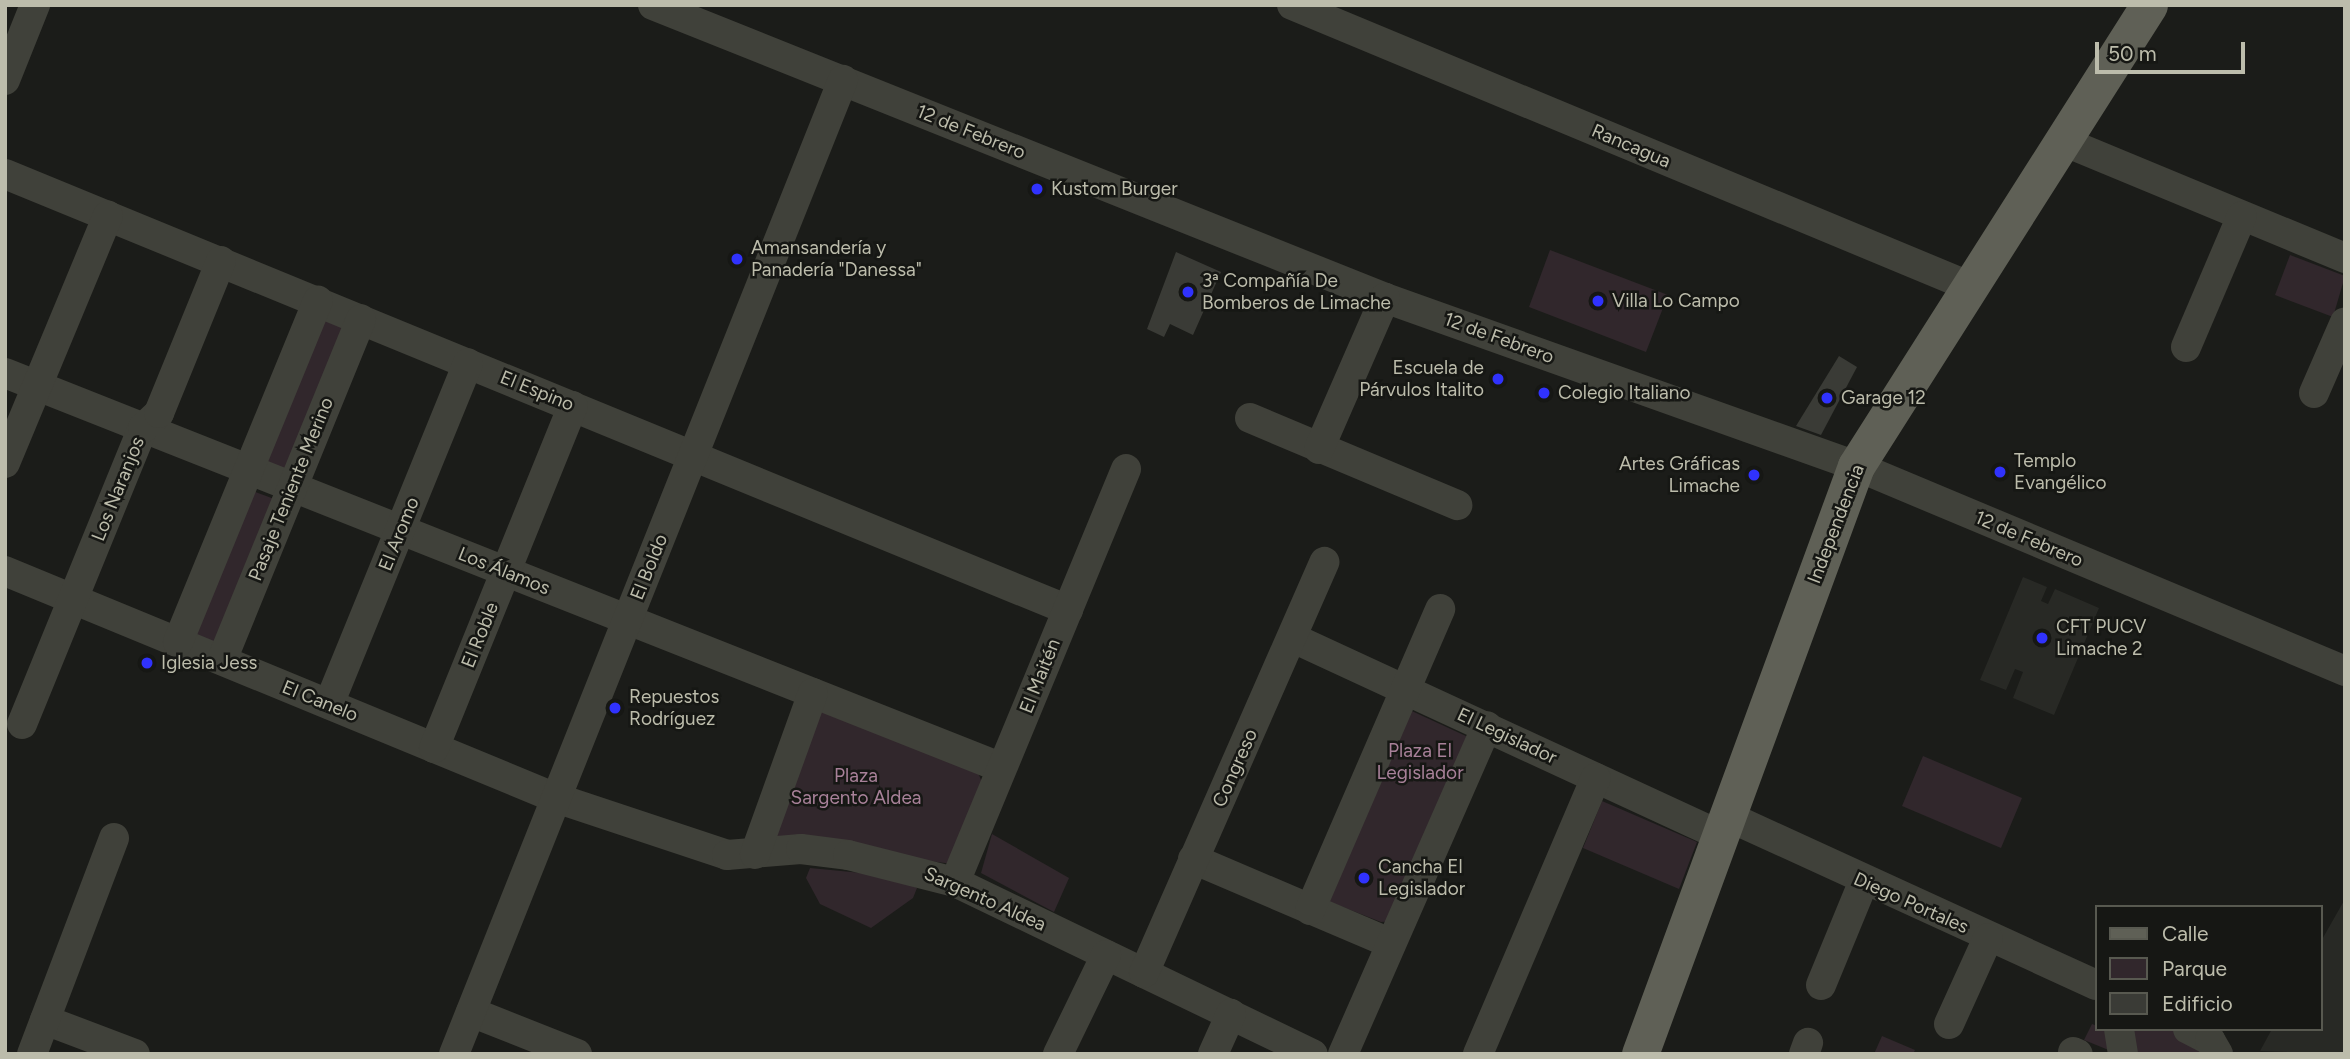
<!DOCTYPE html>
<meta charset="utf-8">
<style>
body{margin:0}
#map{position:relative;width:2350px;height:1059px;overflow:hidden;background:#1b1c19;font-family:Figtree,sans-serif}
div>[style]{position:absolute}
.built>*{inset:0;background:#282925}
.green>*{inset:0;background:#31272c}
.building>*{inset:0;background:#3a3b36}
.minor>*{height:30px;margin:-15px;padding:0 15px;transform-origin:15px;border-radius:15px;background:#40413a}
.major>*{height:37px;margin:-18.5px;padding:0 18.5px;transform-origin:18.5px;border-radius:18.5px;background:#5f6056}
.dots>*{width:19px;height:19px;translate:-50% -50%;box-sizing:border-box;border:4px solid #161714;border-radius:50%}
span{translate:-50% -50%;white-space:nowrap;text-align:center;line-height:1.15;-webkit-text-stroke:5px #161714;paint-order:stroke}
.street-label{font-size:19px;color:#bcbcab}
.poi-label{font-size:19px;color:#bcbcab}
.left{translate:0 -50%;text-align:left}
.right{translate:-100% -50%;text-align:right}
.park-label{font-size:19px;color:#a88199}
.frame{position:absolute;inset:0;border:7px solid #bcbcab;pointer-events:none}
.legend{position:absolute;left:2095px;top:905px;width:228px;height:126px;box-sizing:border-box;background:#161714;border:2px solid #585950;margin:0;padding:9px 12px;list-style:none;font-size:21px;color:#bcbcab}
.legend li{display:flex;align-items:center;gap:14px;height:35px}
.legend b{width:35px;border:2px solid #585950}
.scale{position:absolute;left:2095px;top:42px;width:150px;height:32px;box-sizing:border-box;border:4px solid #bcbcab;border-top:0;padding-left:9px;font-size:21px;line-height:24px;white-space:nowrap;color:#bcbcab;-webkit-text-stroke:5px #161714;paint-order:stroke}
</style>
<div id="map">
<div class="built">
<div style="clip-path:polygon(2023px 577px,2047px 587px,2041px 601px,2048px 604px,2055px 589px,2099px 608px,2054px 715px,2013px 698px,2023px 672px,2015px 669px,2006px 690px,1980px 680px)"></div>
<div style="clip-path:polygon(2345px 899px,2345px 1054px,2260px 1051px,2272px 1029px,2320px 1029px,2320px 943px)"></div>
</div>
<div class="green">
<div style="clip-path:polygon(1550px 250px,1668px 295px,1646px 352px,1529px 307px)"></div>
<div style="clip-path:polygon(2290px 255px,2345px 276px,2333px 317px,2275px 295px)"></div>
<div style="clip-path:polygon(321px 314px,354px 328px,293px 474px,260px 460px)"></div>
<div style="clip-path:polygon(245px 488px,277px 500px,215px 647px,182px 633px)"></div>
<div style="clip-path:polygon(1401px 706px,1468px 737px,1395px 921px,1381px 922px,1325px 900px)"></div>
<div style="clip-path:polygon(823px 707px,976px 768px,984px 787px,953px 864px,779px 842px,771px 827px)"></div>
<div style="clip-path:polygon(1923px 756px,2022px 798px,2001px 848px,1902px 806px)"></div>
<div style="clip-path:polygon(1602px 801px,1697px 842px,1679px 889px,1583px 848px)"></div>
<div style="clip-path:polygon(992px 834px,1069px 878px,1054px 912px,981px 873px)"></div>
<div style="clip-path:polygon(810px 868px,893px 876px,917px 888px,913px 898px,871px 928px,820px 904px,806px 878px)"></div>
<div style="clip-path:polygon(2092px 1024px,2106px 1029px,2111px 1051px,2084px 1040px)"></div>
<div style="clip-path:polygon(2129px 1029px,2176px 1029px,2214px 1054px,2132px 1054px)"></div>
<div style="clip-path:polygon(1882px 1036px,1915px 1050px,1913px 1054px,1874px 1054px)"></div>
</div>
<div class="building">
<div style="clip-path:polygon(1176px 252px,1221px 272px,1193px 335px,1170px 324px,1164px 337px,1147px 329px)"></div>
<div style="clip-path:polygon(1839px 356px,1857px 367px,1821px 435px,1796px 426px)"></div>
</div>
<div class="minor">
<div style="left:653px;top:5px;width:788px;rotate:21.81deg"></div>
<div style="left:1385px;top:298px;width:500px;rotate:19.63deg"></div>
<div style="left:1856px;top:466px;width:530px;rotate:22.74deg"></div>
<div style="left:1292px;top:5px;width:735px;rotate:22.55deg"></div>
<div style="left:5px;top:80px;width:81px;rotate:-68.2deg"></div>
<div style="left:2065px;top:142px;width:303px;rotate:22.5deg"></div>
<div style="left:5px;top:174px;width:1149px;rotate:22.3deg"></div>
<div style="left:2186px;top:347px;width:142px;rotate:-66.9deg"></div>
<div style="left:5px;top:373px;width:1072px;rotate:21.61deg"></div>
<div style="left:2314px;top:393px;width:77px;rotate:-66.4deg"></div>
<div style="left:1250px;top:418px;width:225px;rotate:22.8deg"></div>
<div style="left:1319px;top:449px;width:165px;rotate:-66.4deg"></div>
<div style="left:5px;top:463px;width:268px;rotate:-67.4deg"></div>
<div style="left:5px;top:571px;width:596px;rotate:22.39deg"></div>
<div style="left:556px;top:798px;width:180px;rotate:18.4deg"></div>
<div style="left:727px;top:855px;width:74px;rotate:-4.6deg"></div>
<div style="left:801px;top:849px;width:47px;rotate:7.3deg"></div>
<div style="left:848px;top:855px;width:110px;rotate:14.2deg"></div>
<div style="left:955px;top:882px;width:397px;rotate:25.7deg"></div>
<div style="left:1293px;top:638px;width:470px;rotate:24.8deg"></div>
<div style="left:178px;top:642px;width:369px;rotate:-67.7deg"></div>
<div style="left:222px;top:660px;width:368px;rotate:-67.8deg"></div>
<div style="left:329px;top:704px;width:368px;rotate:-67.8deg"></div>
<div style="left:22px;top:724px;width:320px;rotate:-67.8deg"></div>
<div style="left:143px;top:428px;width:22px;rotate:-43deg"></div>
<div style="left:159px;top:413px;width:164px;rotate:-67.8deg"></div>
<div style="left:434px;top:748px;width:369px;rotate:-67.9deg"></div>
<div style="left:1727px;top:816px;width:406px;rotate:24.6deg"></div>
<div style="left:755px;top:854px;width:171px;rotate:-70.2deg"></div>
<div style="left:1193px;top:859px;width:214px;rotate:23.1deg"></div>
<div style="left:955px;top:882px;width:447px;rotate:-67.5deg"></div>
<div style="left:1310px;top:910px;width:328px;rotate:-66.6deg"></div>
<div style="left:1144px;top:973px;width:449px;rotate:-66.3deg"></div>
<div style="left:1821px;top:985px;width:110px;rotate:-67.6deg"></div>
<div style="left:471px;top:1012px;width:114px;rotate:21.6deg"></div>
<div style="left:45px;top:1020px;width:96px;rotate:20.7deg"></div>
<div style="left:1949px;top:1024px;width:94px;rotate:-65.6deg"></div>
<div style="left:2119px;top:1029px;width:25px;rotate:81deg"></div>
<div style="left:2188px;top:1029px;width:25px;rotate:27deg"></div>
<div style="left:2210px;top:1040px;width:16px;rotate:60deg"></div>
<div style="left:2073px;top:1052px;width:5px;rotate:22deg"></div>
<div style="left:32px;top:1054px;width:231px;rotate:-69.2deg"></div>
<div style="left:454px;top:1054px;width:1049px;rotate:-68.23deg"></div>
<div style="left:1058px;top:1054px;width:110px;rotate:-64.1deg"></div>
<div style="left:1213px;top:1054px;width:44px;rotate:-65.8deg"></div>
<div style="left:1343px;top:1054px;width:358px;rotate:-66.3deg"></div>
<div style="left:1478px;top:1054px;width:300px;rotate:-66.9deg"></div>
<div style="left:1804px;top:1054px;width:12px;rotate:-70deg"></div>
</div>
<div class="major">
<div style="left:1640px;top:1054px;width:626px;rotate:-69.83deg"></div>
<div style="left:1856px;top:466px;width:546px;rotate:-57.56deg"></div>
</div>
<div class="dots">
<div style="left:1037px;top:189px;background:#3032fd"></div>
<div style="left:737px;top:259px;background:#3032fd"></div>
<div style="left:1188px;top:292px;background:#3032fd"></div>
<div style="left:1598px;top:301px;background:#3032fd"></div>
<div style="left:1498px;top:379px;background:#3032fd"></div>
<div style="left:1544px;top:393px;background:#3032fd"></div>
<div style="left:1827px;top:398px;background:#3032fd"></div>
<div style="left:2000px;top:472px;background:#3032fd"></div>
<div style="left:1754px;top:475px;background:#3032fd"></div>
<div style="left:2042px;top:638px;background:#3032fd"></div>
<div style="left:147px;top:663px;background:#3032fd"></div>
<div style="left:615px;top:708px;background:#3032fd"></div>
<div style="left:1364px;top:878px;background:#3032fd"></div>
</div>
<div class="street-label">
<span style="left:971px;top:132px;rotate:22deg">12 de Febrero</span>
<span style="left:1631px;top:146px;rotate:23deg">Rancagua</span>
<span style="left:1499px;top:338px;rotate:20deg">12 de Febrero</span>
<span style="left:537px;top:391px;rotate:22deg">El Espino</span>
<span style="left:118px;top:489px;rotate:-68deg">Los Naranjos</span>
<span style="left:291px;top:489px;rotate:-68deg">Pasaje Teniente Merino</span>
<span style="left:1836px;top:524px;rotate:-69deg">Independencia</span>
<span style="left:399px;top:534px;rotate:-68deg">El Aromo</span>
<span style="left:2029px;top:539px;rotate:23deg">12 de Febrero</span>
<span style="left:649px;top:567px;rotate:-68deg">El Boldo</span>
<span style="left:504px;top:571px;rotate:22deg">Los Álamos</span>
<span style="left:480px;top:635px;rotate:-68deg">El Roble</span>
<span style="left:1040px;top:676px;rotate:-68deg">El Maitén</span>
<span style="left:320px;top:701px;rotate:22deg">El Canelo</span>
<span style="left:1507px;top:736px;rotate:25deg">El Legislador</span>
<span style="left:1235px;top:768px;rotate:-66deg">Congreso</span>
<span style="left:985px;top:899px;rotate:24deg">Sargento Aldea</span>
<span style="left:1911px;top:903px;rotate:24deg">Diego Portales</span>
</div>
<div class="poi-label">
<span class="left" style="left:1051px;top:189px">Kustom Burger</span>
<span class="left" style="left:751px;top:259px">Amansandería y<br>Panadería "Danessa"</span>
<span class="left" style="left:1202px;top:292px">3ª Compañía De<br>Bomberos de Limache</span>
<span class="left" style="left:1612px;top:301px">Villa Lo Campo</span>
<span class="right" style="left:1484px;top:379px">Escuela de<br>Párvulos Italito</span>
<span class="left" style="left:1558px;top:393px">Colegio Italiano</span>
<span class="left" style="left:1841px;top:398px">Garage 12</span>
<span class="left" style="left:2014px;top:472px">Templo<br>Evangélico</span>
<span class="right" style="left:1740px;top:475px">Artes Gráficas<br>Limache</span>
<span class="left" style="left:2056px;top:638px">CFT PUCV<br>Limache 2</span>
<span class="left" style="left:161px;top:663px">Iglesia Jess</span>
<span class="left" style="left:629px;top:708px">Repuestos<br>Rodríguez</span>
<span class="left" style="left:1378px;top:878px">Cancha El<br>Legislador</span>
</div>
<div class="park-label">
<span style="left:1420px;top:762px">Plaza El<br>Legislador</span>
<span style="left:856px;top:787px">Plaza<br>Sargento Aldea</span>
</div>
<div class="frame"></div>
<ul class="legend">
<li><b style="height:9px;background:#5f6056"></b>Calle</li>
<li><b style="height:19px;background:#31272c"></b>Parque</li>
<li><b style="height:19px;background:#3a3b36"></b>Edificio</li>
</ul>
<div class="scale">50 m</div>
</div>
